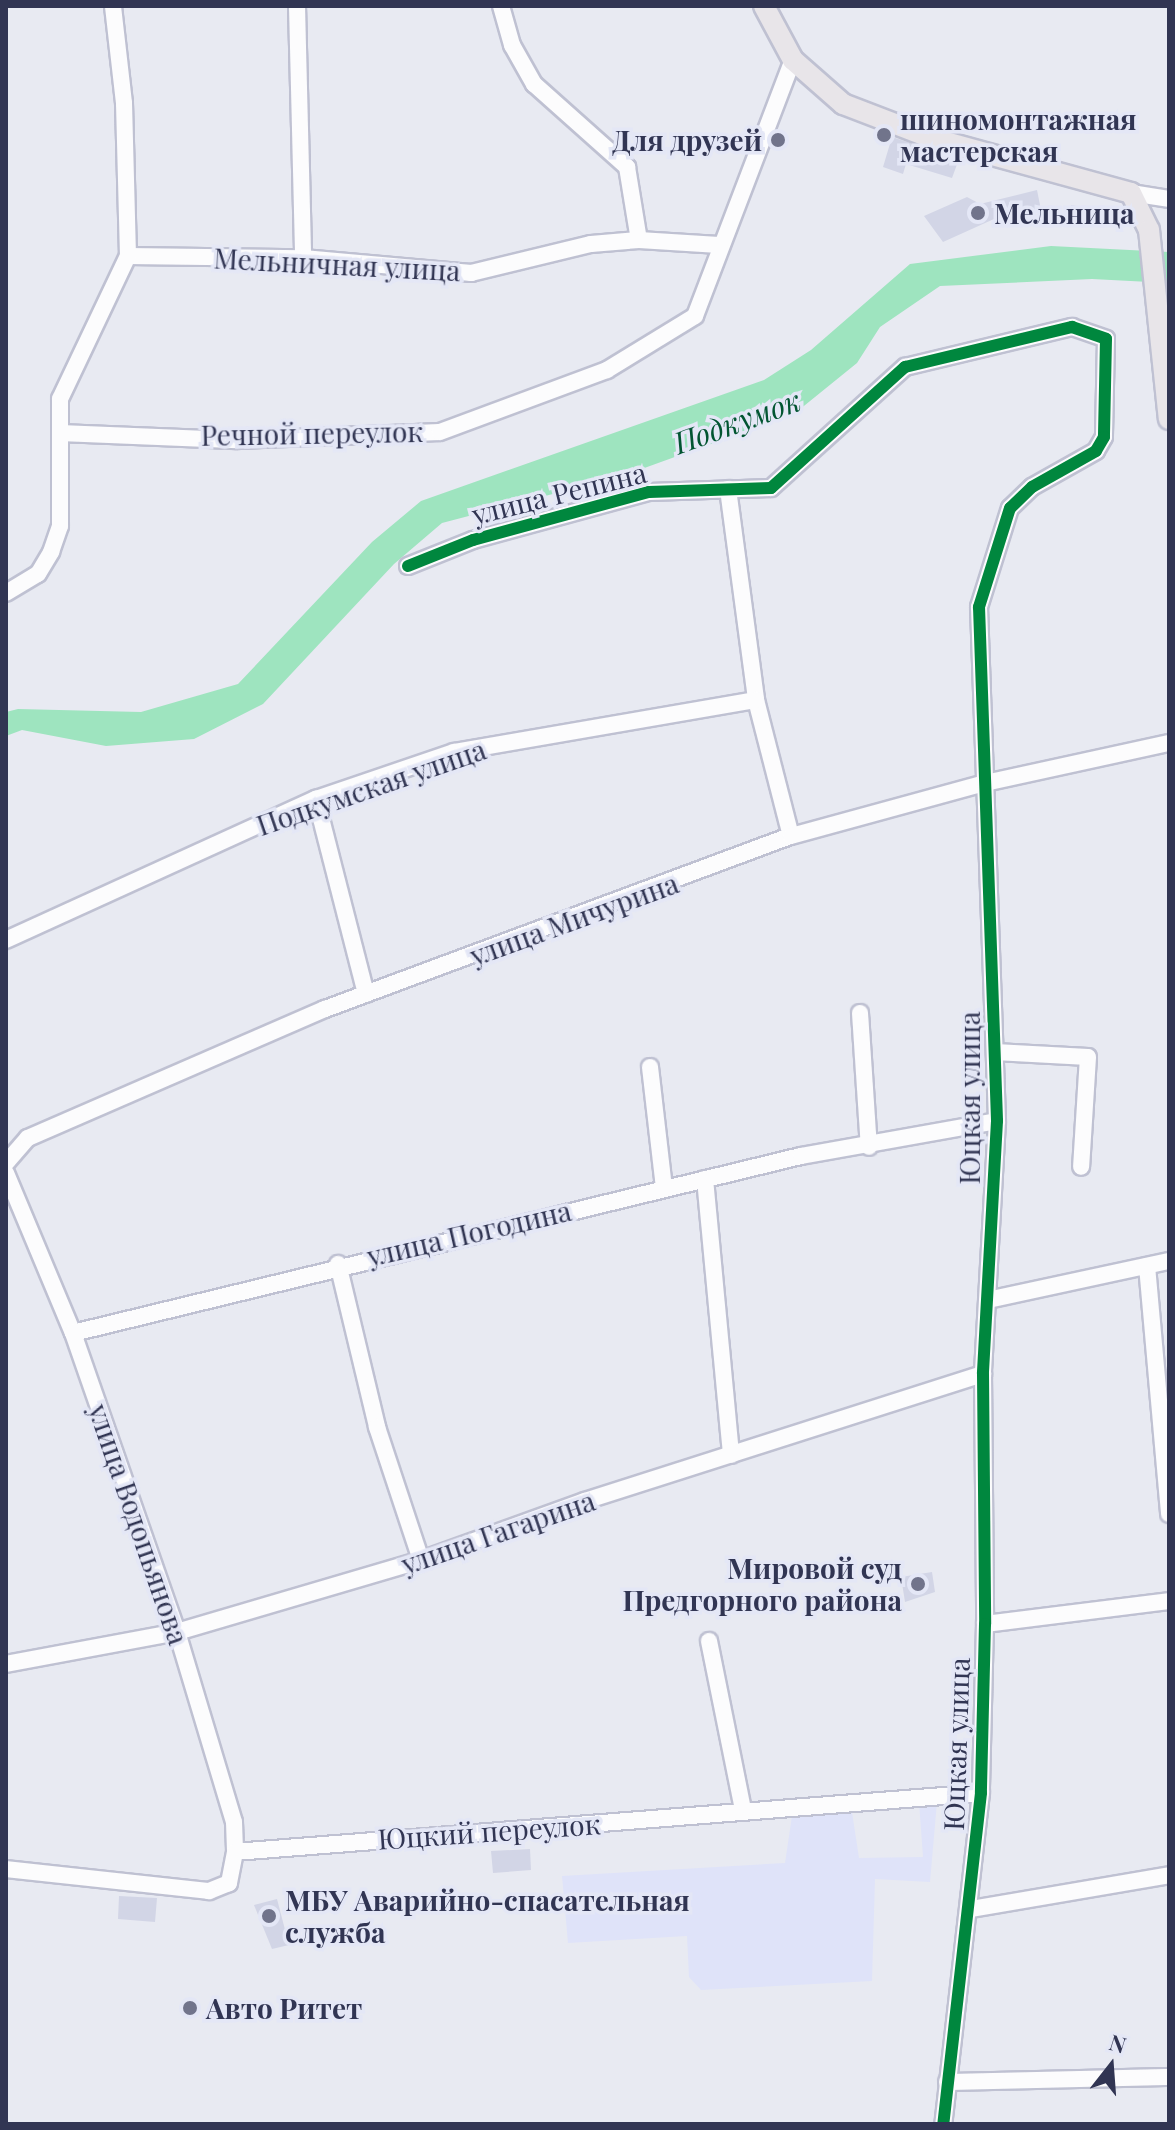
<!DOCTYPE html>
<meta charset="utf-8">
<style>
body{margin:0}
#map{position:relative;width:1175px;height:2130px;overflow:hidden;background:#e8eaf2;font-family:"Playfair Display",serif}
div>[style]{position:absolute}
.built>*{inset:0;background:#dfe3f9}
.water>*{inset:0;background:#9ee4bf}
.building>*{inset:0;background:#d2d5e6}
.roads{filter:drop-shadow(2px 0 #bfc1d2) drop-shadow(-2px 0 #bfc1d2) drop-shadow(0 2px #bfc1d2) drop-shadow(0 -2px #bfc1d2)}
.minor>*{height:16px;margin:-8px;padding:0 8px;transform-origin:8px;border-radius:8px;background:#fcfcfd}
.major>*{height:20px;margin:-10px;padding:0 10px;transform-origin:10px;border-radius:10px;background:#e8e5e9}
.cycleway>*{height:12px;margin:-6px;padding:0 6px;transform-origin:6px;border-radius:6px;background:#00873e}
.dots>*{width:22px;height:22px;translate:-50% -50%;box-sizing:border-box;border:4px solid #e4e7f6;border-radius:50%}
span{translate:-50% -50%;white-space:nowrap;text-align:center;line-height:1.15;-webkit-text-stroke:7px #e4e7f6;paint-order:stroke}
.poi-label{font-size:28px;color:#313553;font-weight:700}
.left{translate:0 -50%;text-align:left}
.right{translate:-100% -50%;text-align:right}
.street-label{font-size:28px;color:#313553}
.water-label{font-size:30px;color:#025532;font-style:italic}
.frame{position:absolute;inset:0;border:8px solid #313553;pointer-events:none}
.north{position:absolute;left:1071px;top:2026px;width:80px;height:80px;-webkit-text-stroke:6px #e4e7f6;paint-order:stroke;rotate:17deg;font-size:22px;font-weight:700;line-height:32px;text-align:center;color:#313553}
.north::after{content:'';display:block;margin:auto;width:28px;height:36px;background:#313553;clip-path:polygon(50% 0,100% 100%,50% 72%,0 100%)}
</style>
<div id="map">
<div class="built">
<div style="clip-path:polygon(919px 1802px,937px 1802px,930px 1882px,875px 1879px,872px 1981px,701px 1990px,689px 1977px,687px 1936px,568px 1943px,562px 1876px,785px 1863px,792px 1816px,852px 1812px,859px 1858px,923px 1857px)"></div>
</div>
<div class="water">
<div style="clip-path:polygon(1051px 246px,1169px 252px,1169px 283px,1092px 279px,940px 286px,880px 327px,857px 363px,794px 414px,625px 475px,442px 523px,394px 564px,263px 704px,194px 739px,106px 746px,22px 730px,6px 736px,6px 712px,18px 709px,141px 712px,238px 684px,372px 542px,421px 501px,764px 380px,811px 350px,910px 264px)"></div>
</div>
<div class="building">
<div style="clip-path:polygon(892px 137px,959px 159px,952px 178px,906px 164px,903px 174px,883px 167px)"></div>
<div style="clip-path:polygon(1037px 190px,1041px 210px,994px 219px,943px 242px,924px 216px,967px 197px,980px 204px)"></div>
<div style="clip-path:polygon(1071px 205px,1094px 209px,1092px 226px,1068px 223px)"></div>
<div style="clip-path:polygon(932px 1572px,935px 1592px,905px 1602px,901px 1577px)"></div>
<div style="clip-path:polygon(530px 1849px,531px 1870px,493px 1873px,491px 1851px)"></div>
<div style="clip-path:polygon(119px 1896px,157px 1898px,155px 1922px,118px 1919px)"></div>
<div style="clip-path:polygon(277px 1899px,289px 1945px,272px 1949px,254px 1905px)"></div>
</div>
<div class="roads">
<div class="minor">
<div style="left:297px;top:6px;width:252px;rotate:88.6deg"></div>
<div style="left:501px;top:6px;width:41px;rotate:74.2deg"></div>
<div style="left:512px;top:45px;width:45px;rotate:60.6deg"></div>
<div style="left:534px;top:84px;width:125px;rotate:41.7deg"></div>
<div style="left:627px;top:167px;width:74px;rotate:80.7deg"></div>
<div style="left:639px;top:240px;width:80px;rotate:3.6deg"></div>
<div style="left:1131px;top:193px;width:38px;rotate:9deg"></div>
<div style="left:128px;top:256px;width:175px;rotate:0.7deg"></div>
<div style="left:303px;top:258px;width:169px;rotate:5.1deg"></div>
<div style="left:471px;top:273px;width:123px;rotate:-13.6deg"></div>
<div style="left:591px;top:244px;width:48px;rotate:-4.8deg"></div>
<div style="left:60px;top:433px;width:178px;rotate:2.3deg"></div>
<div style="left:238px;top:440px;width:202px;rotate:-2.3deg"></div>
<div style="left:440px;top:432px;width:178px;rotate:-20.4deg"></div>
<div style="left:607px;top:370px;width:103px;rotate:-31.5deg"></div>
<div style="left:695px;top:316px;width:274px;rotate:-69.1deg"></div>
<div style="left:728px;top:489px;width:213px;rotate:82.4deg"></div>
<div style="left:756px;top:700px;width:140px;rotate:75.6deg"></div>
<div style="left:408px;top:566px;width:70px;rotate:-21.8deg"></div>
<div style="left:473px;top:540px;width:182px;rotate:-15.3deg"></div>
<div style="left:649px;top:492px;width:122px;rotate:-1.9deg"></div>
<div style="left:771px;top:488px;width:181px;rotate:-42.1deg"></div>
<div style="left:905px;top:367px;width:172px;rotate:-13.5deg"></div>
<div style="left:1072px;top:327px;width:36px;rotate:19deg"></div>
<div style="left:1106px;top:339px;width:98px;rotate:91.2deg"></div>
<div style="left:1104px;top:437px;width:16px;rotate:120deg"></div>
<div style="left:1096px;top:451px;width:73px;rotate:150.6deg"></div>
<div style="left:1032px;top:487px;width:30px;rotate:136deg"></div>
<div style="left:1010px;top:508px;width:104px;rotate:107.4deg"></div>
<div style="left:979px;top:607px;width:514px;rotate:87.99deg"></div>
<div style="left:997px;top:1121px;width:253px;rotate:93.2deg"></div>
<div style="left:983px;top:1374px;width:250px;rotate:89.5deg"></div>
<div style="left:985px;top:1624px;width:169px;rotate:91.4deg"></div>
<div style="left:981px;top:1793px;width:333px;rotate:96.5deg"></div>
<div style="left:6px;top:593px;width:37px;rotate:-31deg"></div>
<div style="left:38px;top:574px;width:26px;rotate:-59deg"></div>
<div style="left:51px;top:552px;width:28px;rotate:-71deg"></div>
<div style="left:60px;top:526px;width:127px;rotate:-90deg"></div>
<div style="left:60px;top:399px;width:158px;rotate:-64.6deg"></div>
<div style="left:128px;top:256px;width:153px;rotate:-91.5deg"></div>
<div style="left:124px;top:103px;width:98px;rotate:-96.5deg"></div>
<div style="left:316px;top:799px;width:201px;rotate:75.6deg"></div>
<div style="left:6px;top:940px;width:341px;rotate:-24.5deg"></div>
<div style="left:316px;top:799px;width:146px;rotate:-18.8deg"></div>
<div style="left:454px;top:752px;width:306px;rotate:-9.8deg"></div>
<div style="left:860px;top:1013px;width:134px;rotate:86.2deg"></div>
<div style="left:995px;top:1052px;width:93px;rotate:3.1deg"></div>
<div style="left:1088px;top:1057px;width:110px;rotate:93.6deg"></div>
<div style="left:650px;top:1067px;width:122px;rotate:83.4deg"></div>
<div style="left:6px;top:1163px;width:33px;rotate:-49deg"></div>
<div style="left:28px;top:1138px;width:324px;rotate:-23.5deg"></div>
<div style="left:325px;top:1009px;width:497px;rotate:-20.4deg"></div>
<div style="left:791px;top:836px;width:201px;rotate:-15.3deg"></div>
<div style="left:985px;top:783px;width:188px;rotate:-12.3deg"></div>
<div style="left:6px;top:1173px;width:173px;rotate:67.3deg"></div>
<div style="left:73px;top:1333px;width:317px;rotate:70.8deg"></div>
<div style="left:177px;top:1632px;width:198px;rotate:73.3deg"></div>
<div style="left:234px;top:1822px;width:30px;rotate:88deg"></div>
<div style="left:235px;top:1852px;width:32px;rotate:101deg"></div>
<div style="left:229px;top:1883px;width:22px;rotate:158deg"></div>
<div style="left:209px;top:1891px;width:204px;rotate:-173.8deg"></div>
<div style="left:705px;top:1179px;width:277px;rotate:84.6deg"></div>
<div style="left:338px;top:1264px;width:168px;rotate:76.5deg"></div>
<div style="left:377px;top:1427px;width:140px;rotate:71.7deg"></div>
<div style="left:1147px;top:1266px;width:249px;rotate:84.9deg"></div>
<div style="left:988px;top:1300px;width:185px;rotate:-12.2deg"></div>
<div style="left:73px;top:1333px;width:749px;rotate:-13.67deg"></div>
<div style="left:801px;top:1156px;width:199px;rotate:-10.1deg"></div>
<div style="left:985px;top:1624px;width:185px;rotate:-7.1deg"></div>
<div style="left:709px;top:1641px;width:172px;rotate:78.6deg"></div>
<div style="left:6px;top:1664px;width:174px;rotate:-10.6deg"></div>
<div style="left:177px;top:1632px;width:254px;rotate:-16.4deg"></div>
<div style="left:421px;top:1560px;width:174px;rotate:-19.8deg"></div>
<div style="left:585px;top:1501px;width:418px;rotate:-17.7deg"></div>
<div style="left:235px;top:1852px;width:748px;rotate:-4.52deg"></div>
<div style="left:971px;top:1909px;width:201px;rotate:-9.7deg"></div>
<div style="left:947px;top:2082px;width:222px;rotate:-1.3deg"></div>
</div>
<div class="major">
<div style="left:764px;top:6px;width:61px;rotate:61.8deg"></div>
<div style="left:793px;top:60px;width:67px;rotate:41.3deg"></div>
<div style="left:843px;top:104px;width:97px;rotate:21deg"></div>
<div style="left:934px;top:139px;width:204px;rotate:15.3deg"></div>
<div style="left:1131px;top:193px;width:41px;rotate:64.1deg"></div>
<div style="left:1149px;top:230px;width:190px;rotate:84deg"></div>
</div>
</div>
<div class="cycleway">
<div style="left:408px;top:566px;width:70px;rotate:-21.8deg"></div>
<div style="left:473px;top:540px;width:182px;rotate:-15.3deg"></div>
<div style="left:649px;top:492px;width:122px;rotate:-1.9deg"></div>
<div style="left:771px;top:488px;width:181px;rotate:-42.1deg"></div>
<div style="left:905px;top:367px;width:172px;rotate:-13.5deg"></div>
<div style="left:1072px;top:327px;width:36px;rotate:19deg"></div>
<div style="left:1106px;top:339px;width:98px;rotate:91.2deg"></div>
<div style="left:1104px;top:437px;width:16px;rotate:120deg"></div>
<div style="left:1096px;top:451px;width:73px;rotate:150.6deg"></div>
<div style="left:1032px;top:487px;width:30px;rotate:136deg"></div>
<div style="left:1010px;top:508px;width:104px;rotate:107.4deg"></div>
<div style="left:979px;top:607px;width:514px;rotate:87.99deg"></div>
<div style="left:997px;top:1121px;width:253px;rotate:93.2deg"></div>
<div style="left:983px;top:1374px;width:250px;rotate:89.5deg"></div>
<div style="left:985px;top:1624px;width:169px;rotate:91.4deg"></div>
<div style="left:981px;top:1793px;width:333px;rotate:96.5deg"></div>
</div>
<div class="dots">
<div style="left:884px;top:135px;background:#71748b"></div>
<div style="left:778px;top:140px;background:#71748b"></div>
<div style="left:978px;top:213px;background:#71748b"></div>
<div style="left:918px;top:1584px;background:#71748b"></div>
<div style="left:269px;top:1916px;background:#71748b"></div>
<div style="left:190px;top:2008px;background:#71748b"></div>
</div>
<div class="poi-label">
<span class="left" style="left:900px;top:135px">шиномонтажная<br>мастерская</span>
<span class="right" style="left:762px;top:140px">Для друзей</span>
<span class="left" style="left:994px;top:213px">Мельница</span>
<span class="right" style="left:902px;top:1584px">Мировой суд<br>Предгорного района</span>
<span class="left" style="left:285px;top:1916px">МБУ Аварийно-спасательная<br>служба</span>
<span class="left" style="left:206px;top:2008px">Авто Ритет</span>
</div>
<div class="street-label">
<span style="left:337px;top:264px;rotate:3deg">Мельничная улица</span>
<span style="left:312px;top:433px;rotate:-1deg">Речной переулок</span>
<span style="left:559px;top:493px;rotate:-14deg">улица Репина</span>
<span style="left:371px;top:787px;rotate:-19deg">Подкумская улица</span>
<span style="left:574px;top:919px;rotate:-20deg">улица Мичурина</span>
<span style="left:969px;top:1098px;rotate:-90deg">Юцкая улица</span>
<span style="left:469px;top:1233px;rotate:-13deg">улица Погодина</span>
<span style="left:139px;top:1524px;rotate:71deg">улица Водопьянова</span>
<span style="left:498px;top:1532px;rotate:-19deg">улица Гагарина</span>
<span style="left:956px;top:1744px;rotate:-88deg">Юцкая улица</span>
<span style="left:489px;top:1831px;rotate:-4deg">Юцкий переулок</span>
</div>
<div class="water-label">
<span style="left:737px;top:421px;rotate:-20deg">Подкумок</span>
</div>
<div class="frame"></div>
<div class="north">N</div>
</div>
